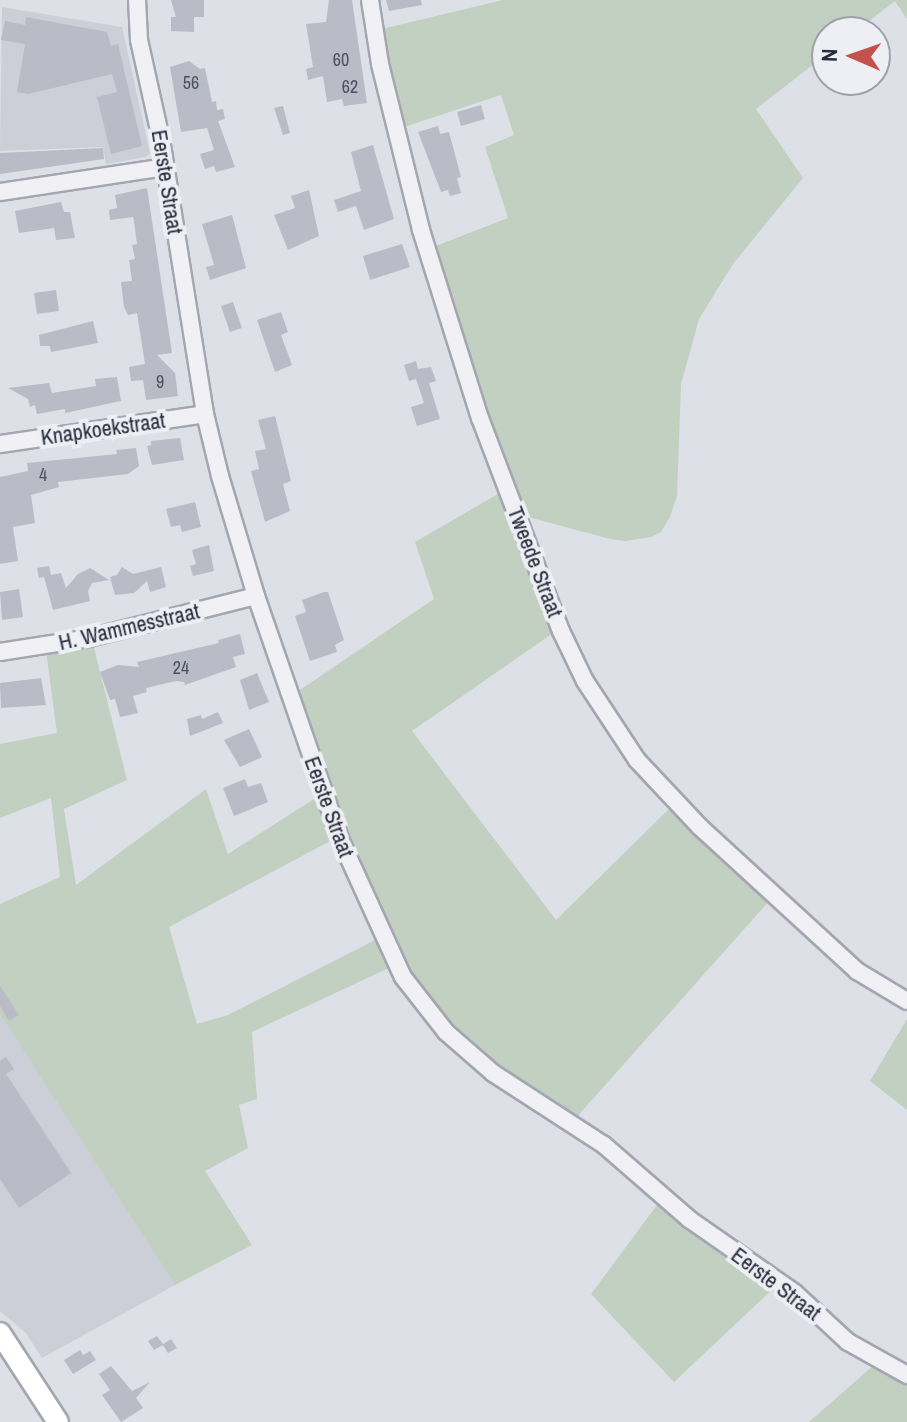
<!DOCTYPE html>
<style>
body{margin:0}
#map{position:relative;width:907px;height:1422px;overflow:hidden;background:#dee0e7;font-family:"Archivo Narrow",sans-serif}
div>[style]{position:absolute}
.built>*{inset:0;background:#cdcfd8}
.green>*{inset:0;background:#c1d0c0}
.building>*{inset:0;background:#b9bbc6}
.roads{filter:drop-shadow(2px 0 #a4a6b0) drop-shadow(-2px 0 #a4a6b0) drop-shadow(0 2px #a4a6b0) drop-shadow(0 -2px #a4a6b0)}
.minor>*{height:16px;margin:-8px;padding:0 8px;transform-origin:8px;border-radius:8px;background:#f1f1f5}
.major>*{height:20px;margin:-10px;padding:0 10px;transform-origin:10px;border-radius:10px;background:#fff}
span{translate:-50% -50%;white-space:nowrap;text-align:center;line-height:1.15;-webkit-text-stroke:8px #eeeff4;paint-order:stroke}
.number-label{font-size:18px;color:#4d505e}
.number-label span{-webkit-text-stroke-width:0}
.street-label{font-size:22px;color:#292c3c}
.north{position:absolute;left:811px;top:16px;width:80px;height:80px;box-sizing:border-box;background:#eeeff4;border:2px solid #9fa1aa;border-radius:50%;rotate:272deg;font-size:22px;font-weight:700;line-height:32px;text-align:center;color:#292c3c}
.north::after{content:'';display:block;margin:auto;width:28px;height:36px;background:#c3524c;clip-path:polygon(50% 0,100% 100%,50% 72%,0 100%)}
</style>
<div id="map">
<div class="built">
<div style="clip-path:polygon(2px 7px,122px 27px,150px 153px,146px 157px,106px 164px,103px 147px,0 151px)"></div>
<div style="clip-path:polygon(0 1014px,121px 1198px,176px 1174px,130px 1215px,175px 1285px,42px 1358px,26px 1333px,0 1311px)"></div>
</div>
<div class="green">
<div style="clip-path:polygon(503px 0,907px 0,907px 19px,895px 1px,855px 32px,827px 32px,827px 54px,756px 109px,803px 178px,733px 264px,699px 319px,681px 384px,677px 496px,670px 517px,661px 532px,651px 537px,626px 541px,610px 539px,521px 515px,433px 247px,508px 218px,485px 147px,514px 135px,501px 95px,404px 127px,382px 29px)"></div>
<div style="clip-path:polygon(503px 491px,556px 631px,412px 731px,556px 920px,672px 806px,770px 900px,575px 1119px,517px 1084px,424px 1001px,385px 935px,294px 694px,434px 599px,415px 542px)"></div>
<div style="clip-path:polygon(93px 644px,127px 780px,64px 809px,76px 885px,206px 789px,228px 854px,317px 797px,332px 840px,169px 927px,197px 1024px,228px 1015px,379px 938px,393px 966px,252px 1032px,257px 1099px,239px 1105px,248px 1148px,205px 1171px,252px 1245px,175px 1285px,0 1014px,0 904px,60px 877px,51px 798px,0 818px,0 744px,57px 733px,46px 651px)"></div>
<div style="clip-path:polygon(907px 1019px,907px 1110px,870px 1081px)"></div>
<div style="clip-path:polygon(660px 1201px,777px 1285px,674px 1382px,591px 1294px)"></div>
<div style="clip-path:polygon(874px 1365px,907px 1378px,907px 1422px,809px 1422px)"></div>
</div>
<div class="building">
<div style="clip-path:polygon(171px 0,204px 0,204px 17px,194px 17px,194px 32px,171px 31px,171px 17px,176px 17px)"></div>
<div style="clip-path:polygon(329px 0,352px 0,367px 103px,344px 106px,342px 99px,327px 102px,323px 76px,308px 80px,306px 69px,313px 67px,306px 24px,326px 22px)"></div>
<div style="clip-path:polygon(386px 0,421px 0,422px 5px,389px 11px)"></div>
<div style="clip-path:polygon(26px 17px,107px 32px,111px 46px,118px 44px,142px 146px,111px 154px,97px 97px,117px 92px,112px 74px,28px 94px,17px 92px,25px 44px,1px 40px,5px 21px,25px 25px)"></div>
<div style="clip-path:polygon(189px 61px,200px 69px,205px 68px,212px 102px,216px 101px,217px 110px,223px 109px,225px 119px,218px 121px,235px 167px,216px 172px,214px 166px,205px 169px,200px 154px,214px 150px,207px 128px,181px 132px,170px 67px)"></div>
<div style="clip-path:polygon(481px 105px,485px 119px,461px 126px,457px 112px)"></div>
<div style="clip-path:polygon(283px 106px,290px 133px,283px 135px,274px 108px)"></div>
<div style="clip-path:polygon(438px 126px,440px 134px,449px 132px,461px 177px,457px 178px,461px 193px,450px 196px,448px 190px,441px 192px,418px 132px)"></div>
<div style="clip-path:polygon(373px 145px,394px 219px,364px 230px,356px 206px,338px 212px,334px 200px,361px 191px,351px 152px)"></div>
<div style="clip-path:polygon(103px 148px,104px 159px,0 174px,0 153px)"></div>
<div style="clip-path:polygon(147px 188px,172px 353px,157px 355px,175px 373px,178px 396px,146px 400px,143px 380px,131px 381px,129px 367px,145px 364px,137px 313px,128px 315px,124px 307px,121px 282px,132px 281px,129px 260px,135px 259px,132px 245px,137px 244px,134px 221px,133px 217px,110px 220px,109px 210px,117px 208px,115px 195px)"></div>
<div style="clip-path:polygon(309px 190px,319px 236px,288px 250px,274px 215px,295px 208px,291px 196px)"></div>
<div style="clip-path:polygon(61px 202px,64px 212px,70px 212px,75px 238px,56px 240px,54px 228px,19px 233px,15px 211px)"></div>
<div style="clip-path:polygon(232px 215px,246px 268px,210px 280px,206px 267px,214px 265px,202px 224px)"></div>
<div style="clip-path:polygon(402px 244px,410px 267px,370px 280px,363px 256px)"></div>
<div style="clip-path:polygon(56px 290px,59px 311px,37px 314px,34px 293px)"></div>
<div style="clip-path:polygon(233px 302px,242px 328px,230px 332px,221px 306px)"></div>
<div style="clip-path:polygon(281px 312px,288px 332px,281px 335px,292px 365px,275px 372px,257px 320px)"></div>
<div style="clip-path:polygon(93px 321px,98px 343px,51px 352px,50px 346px,40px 346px,39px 335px)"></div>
<div style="clip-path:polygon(416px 361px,418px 369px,431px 367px,436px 381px,429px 383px,440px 419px,417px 426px,411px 407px,424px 403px,416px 379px,409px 381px,404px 365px)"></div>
<div style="clip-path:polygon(117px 377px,121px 401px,65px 413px,65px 409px,37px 414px,35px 405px,30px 407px,28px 399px,8px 388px,49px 383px,52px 393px,96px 386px,95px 379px)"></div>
<div style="clip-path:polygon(275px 416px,291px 481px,283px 484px,290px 511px,265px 522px,251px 471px,259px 469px,255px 451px,266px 449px,258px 420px)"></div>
<div style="clip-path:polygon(180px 438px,184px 460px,152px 465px,147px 446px,151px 445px,151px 441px)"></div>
<div style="clip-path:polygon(136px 448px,139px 466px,128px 474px,58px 482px,59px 487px,31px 495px,35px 523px,13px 527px,18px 561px,0 564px,0 477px,28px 471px,27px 463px,117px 454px,116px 450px)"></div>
<div style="clip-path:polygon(195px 502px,201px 527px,182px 532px,180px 525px,171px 527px,166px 509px)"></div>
<div style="clip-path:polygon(209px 545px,214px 571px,193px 576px,190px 566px,196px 564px,192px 550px)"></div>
<div style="clip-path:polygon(49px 566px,51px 575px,61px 573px,66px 588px,78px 574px,90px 568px,109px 580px,92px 583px,88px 591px,90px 601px,53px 610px,44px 577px,39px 578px,37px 568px)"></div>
<div style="clip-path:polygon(122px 567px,133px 574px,161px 567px,166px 587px,150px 592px,147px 581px,134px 593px,115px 595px,110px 577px,117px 575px)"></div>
<div style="clip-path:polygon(19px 589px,23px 617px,2px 620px,0 592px)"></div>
<div style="clip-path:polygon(324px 592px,328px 592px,344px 640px,335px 645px,337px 652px,310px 661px,295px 616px,306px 612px,302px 600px)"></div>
<div style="clip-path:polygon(240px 634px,245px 654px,233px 657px,236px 667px,185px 685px,184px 682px,176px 681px,146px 688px,147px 692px,133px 696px,138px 713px,120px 717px,115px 699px,110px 700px,100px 672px,118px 665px,139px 667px,137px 662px,219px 643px,218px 640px)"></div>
<div style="clip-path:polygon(257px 673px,269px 702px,249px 710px,240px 680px)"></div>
<div style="clip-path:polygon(41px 678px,46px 705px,1px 708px,0 683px)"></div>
<div style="clip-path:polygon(218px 712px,223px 723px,190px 736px,187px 719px,201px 715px,202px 719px)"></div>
<div style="clip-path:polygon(249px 729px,262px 757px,240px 767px,224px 740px)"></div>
<div style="clip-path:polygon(245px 779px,248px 787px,261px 783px,268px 802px,234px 816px,223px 788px)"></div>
<div style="clip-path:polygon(0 986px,19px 1015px,9px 1021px,0 1006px)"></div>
<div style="clip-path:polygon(6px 1057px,14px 1069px,6px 1074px,71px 1173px,19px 1208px,0 1179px,0 1061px)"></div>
<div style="clip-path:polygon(157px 1336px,163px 1344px,171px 1339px,177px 1348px,168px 1353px,163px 1345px,154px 1350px,148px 1341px)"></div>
<div style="clip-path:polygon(80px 1350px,83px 1355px,90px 1351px,96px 1360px,73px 1374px,64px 1360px)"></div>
<div style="clip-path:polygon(111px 1366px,132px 1391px,150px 1382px,136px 1398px,143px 1408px,121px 1422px,102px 1395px,110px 1390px,99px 1374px)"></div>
</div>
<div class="roads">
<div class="minor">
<div style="left:137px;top:0;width:40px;rotate:87.1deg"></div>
<div style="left:139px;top:40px;width:101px;rotate:77.5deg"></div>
<div style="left:161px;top:139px;width:278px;rotate:80.9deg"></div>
<div style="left:205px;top:414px;width:64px;rotate:76.4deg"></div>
<div style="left:220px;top:476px;width:125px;rotate:73.3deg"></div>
<div style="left:256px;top:596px;width:259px;rotate:70.9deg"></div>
<div style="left:341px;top:841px;width:149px;rotate:65.5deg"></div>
<div style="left:403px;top:977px;width:70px;rotate:52deg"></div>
<div style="left:446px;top:1032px;width:62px;rotate:41.1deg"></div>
<div style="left:493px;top:1073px;width:132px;rotate:33deg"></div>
<div style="left:604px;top:1145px;width:113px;rotate:41deg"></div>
<div style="left:689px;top:1219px;width:129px;rotate:34.9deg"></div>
<div style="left:795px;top:1293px;width:72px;rotate:42.8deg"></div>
<div style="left:848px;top:1342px;width:68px;rotate:29.2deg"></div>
<div style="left:370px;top:0;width:65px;rotate:81.1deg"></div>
<div style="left:380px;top:64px;width:171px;rotate:76.1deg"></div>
<div style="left:421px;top:230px;width:197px;rotate:72.6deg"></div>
<div style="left:480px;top:418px;width:228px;rotate:69.2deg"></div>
<div style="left:561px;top:631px;width:55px;rotate:64.4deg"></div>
<div style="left:585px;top:681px;width:95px;rotate:56.6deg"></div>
<div style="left:637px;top:760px;width:92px;rotate:46.8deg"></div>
<div style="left:700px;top:827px;width:213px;rotate:42.5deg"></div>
<div style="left:857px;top:971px;width:58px;rotate:31deg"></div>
<div style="left:0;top:192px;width:167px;rotate:-8.6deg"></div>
<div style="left:0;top:444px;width:207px;rotate:-8.3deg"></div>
<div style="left:0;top:652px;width:90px;rotate:-8.9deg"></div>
<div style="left:89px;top:638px;width:172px;rotate:-14.1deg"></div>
</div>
<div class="major">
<div style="left:0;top:1333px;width:106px;rotate:56.9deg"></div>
</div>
</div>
<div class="number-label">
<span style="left:341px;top:60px">60</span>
<span style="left:191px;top:83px">56</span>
<span style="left:350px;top:87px">62</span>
<span style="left:160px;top:382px">9</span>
<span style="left:43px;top:475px">4</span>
<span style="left:181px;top:668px">24</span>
</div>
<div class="street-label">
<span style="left:167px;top:182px;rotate:81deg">Eerste Straat</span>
<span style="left:103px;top:429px;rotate:-8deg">Knapkoekstraat</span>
<span style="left:535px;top:562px;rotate:69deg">Tweede Straat</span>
<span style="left:129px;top:627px;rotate:-13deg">H. Wammesstraat</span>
<span style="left:329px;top:807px;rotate:70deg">Eerste Straat</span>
<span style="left:776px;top:1284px;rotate:37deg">Eerste Straat</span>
</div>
<div class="north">N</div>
</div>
